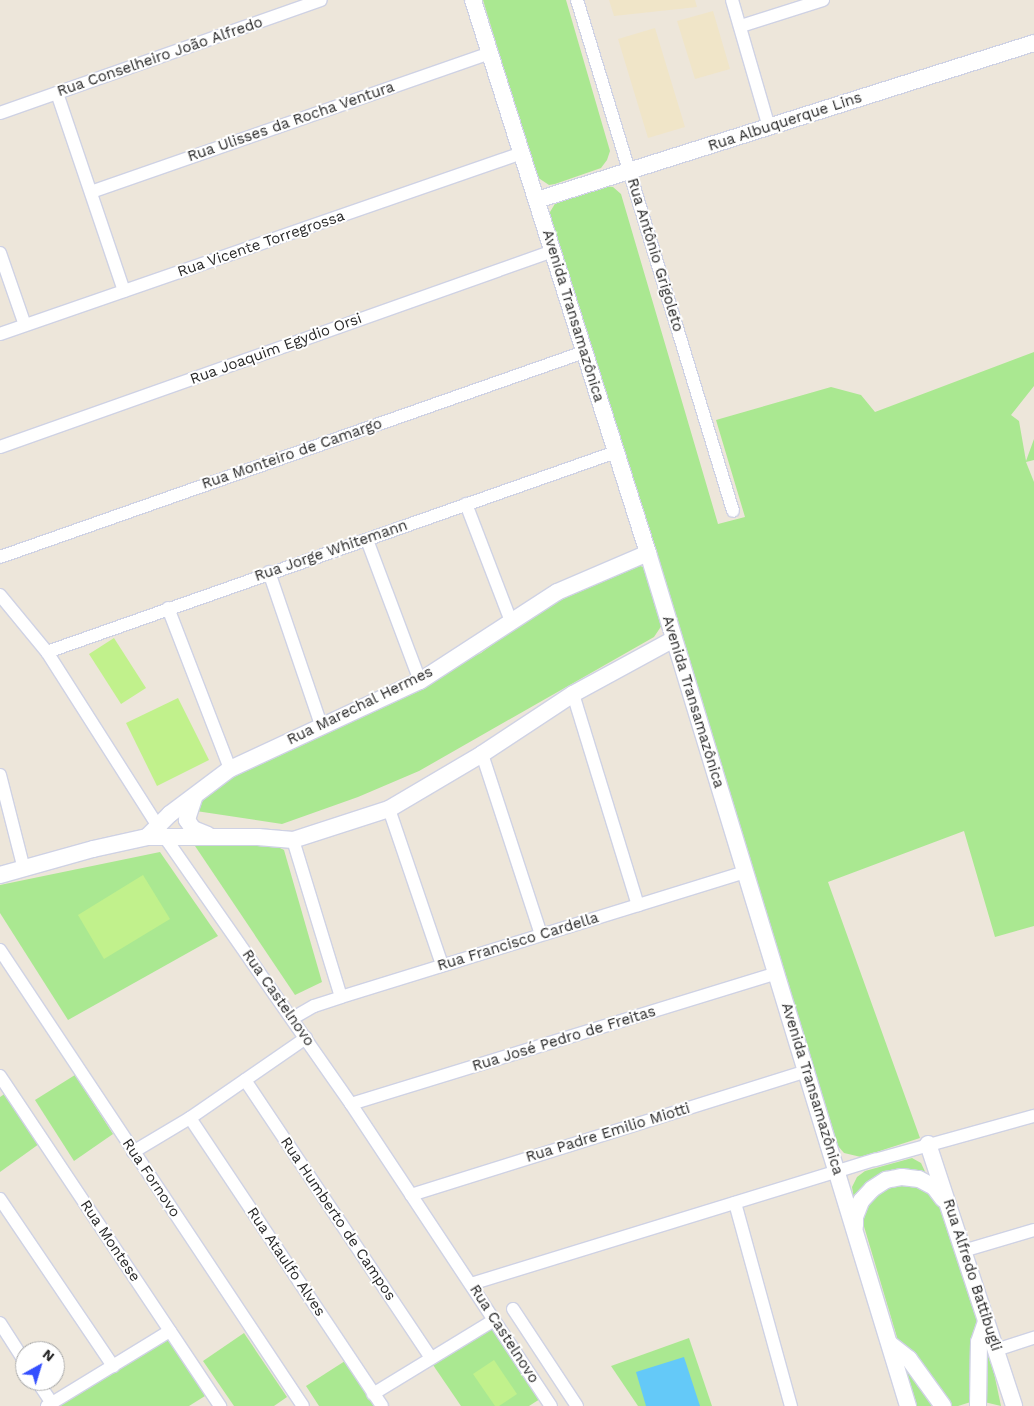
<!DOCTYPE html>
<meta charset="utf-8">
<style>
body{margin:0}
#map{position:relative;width:1034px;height:1406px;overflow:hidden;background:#ede6da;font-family:"Work Sans",sans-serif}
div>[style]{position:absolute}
.education>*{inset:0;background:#f0e5c8}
.green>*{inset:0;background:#aae891}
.pitch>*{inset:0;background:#c1f18c}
.water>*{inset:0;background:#64c9f8}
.roads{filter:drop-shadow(1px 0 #cfd2e4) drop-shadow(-1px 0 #cfd2e4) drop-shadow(0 1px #cfd2e4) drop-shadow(0 -1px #cfd2e4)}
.minor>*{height:12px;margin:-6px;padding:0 6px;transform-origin:6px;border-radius:6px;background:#fff}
.tertiary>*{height:16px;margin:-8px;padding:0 8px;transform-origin:8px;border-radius:8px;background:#fff}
span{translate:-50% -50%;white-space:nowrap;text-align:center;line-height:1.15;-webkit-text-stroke:4px #fff;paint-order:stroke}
.street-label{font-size:15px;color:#292929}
.north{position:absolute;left:15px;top:1341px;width:50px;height:50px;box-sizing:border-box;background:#fff;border:1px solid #a9a9a9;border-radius:50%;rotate:39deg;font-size:14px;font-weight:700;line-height:20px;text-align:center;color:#292929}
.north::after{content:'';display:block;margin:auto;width:18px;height:22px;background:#3550ff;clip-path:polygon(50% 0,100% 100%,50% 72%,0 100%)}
</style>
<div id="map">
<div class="education">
<div style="clip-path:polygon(609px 0,695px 0,697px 7px,614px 16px)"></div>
<div style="clip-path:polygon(713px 11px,730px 69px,695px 79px,677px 21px)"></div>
<div style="clip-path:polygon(655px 28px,685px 127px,648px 138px,618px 39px)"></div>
</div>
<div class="green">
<div style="clip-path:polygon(483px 0,566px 0,610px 151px,607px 160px,601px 168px,555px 184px,549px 185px,537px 177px)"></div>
<div style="clip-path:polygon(605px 186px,613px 187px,621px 194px,718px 524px,745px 517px,716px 420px,831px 387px,861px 395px,875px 412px,1034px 352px,1034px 386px,1011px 415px,1019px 421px,1026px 461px,1034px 439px,1034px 460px,1026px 462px,1034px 482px,1034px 926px,995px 937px,964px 831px,828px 882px,920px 1138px,861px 1157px,844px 1153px,838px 1146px,550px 223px,550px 212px,556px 202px)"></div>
<div style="clip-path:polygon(636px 564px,645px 568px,662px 625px,654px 637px,419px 771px,358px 797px,282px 824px,196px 811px,191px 804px,212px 785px,481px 653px,563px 592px)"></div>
<div style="clip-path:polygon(189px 837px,270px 843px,284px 850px,322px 982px,295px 995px)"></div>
<div style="clip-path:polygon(160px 852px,218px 936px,68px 1020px,0 913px,0 885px)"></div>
<div style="clip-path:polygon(75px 1075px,113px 1134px,74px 1161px,35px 1100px)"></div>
<div style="clip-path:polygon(6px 1093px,39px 1144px,0 1172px,0 1097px)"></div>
<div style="clip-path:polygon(912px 1158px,921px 1163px,929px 1180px,908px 1175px,855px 1204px,852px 1187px,857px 1177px,865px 1171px)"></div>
<div style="clip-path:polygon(902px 1180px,934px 1191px,982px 1323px,974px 1401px,958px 1406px,948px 1406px,899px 1344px,860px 1213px,874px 1191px)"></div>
<div style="clip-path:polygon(489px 1323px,540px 1399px,529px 1406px,461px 1406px,431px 1362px)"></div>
<div style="clip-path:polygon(985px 1331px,1001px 1406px,980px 1401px)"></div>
<div style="clip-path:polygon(244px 1333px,287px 1397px,274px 1406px,234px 1406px,203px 1361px)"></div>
<div style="clip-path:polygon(165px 1334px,205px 1396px,189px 1406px,54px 1406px)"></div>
<div style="clip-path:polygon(689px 1338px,712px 1406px,638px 1406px,611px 1366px)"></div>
<div style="clip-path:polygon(902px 1357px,939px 1406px,917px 1406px)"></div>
<div style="clip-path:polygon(345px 1361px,376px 1406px,319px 1406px,306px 1386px)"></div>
</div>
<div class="pitch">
<div style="clip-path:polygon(114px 638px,146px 688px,121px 704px,89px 654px)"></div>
<div style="clip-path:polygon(178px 698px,209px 760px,157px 786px,126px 723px)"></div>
<div style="clip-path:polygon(143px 875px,170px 919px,104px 959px,78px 915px)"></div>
<div style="clip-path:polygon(494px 1360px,517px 1394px,499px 1406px,495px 1406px,473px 1374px)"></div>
</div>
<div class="water">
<div style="clip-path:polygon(684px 1357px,700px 1406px,646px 1406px,636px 1372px)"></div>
</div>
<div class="roads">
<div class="minor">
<div style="left:577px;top:0;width:534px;rotate:73.02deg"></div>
<div style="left:732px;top:0;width:132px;rotate:73.8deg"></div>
<div style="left:741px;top:26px;width:86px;rotate:-17.6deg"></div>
<div style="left:57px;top:93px;width:209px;rotate:71.3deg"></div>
<div style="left:0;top:113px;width:340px;rotate:-19.4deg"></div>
<div style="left:91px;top:192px;width:423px;rotate:-19.2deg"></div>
<div style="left:0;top:253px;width:76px;rotate:70.9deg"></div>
<div style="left:0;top:334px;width:552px;rotate:-19.12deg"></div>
<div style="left:0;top:447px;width:587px;rotate:-19.52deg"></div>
<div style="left:466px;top:504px;width:125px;rotate:69deg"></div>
<div style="left:367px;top:540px;width:151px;rotate:69.4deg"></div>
<div style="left:0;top:557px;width:619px;rotate:-19.34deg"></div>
<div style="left:269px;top:572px;width:162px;rotate:71.2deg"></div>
<div style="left:0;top:595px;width:74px;rotate:50.5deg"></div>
<div style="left:47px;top:652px;width:218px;rotate:57.5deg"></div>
<div style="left:164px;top:836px;width:327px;rotate:55.1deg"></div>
<div style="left:351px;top:1104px;width:362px;rotate:56.5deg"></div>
<div style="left:168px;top:608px;width:173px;rotate:68.9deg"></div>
<div style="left:47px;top:652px;width:603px;rotate:-19.37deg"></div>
<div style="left:573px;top:694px;width:221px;rotate:72.9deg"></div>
<div style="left:482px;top:754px;width:189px;rotate:71.9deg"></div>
<div style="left:0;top:775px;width:97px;rotate:75.7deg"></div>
<div style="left:389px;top:809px;width:165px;rotate:71.2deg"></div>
<div style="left:293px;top:840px;width:164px;rotate:73deg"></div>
<div style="left:0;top:950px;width:547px;rotate:56.4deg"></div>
<div style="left:293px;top:1018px;width:24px;rotate:-30deg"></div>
<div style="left:314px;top:1006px;width:28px;rotate:-18deg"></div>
<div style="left:341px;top:997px;width:423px;rotate:-17.2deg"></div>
<div style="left:0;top:1076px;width:397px;rotate:56.3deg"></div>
<div style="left:245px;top:1080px;width:334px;rotate:56.2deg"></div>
<div style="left:351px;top:1104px;width:445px;rotate:-17.1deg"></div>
<div style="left:190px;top:1118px;width:346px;rotate:56.3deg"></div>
<div style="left:133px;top:1152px;width:66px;rotate:-30.8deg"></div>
<div style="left:190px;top:1118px;width:141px;rotate:-34.6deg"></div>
<div style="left:411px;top:1195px;width:414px;rotate:-17.4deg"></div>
<div style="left:0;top:1199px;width:202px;rotate:55.9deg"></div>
<div style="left:735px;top:1203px;width:211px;rotate:74.6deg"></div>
<div style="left:963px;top:1251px;width:74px;rotate:-16.5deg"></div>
<div style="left:471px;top:1284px;width:423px;rotate:-17.1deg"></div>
<div style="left:875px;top:1160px;width:165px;rotate:-15.5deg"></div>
<div style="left:513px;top:1309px;width:116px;rotate:56.6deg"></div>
<div style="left:0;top:1323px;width:46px;rotate:57.3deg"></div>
<div style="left:996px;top:1350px;width:40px;rotate:-18deg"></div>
<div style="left:37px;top:1381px;width:27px;rotate:56deg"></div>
<div style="left:373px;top:1394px;width:142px;rotate:-31.4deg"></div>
<div style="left:47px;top:1406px;width:144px;rotate:-31.4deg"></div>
</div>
<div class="tertiary">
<div style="left:473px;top:0;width:580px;rotate:72.44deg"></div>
<div style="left:648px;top:553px;width:892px;rotate:73.05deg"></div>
<div style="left:537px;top:200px;width:521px;rotate:-17.53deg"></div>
<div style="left:194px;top:798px;width:23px;rotate:108deg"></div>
<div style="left:187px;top:820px;width:11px;rotate:56deg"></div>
<div style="left:193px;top:829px;width:16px;rotate:22deg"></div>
<div style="left:147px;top:837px;width:33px;rotate:-45deg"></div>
<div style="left:170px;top:814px;width:75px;rotate:-36.9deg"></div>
<div style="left:230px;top:769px;width:209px;rotate:-24.9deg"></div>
<div style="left:420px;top:681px;width:163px;rotate:-33deg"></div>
<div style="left:557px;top:592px;width:99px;rotate:-23.2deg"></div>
<div style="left:0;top:875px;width:97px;rotate:-15.6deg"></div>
<div style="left:93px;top:849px;width:55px;rotate:-12.5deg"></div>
<div style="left:147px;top:837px;width:111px"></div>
<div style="left:258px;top:837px;width:35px;rotate:5deg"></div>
<div style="left:293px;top:840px;width:101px;rotate:-17.9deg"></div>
<div style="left:389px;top:809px;width:108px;rotate:-30.6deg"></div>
<div style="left:482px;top:754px;width:109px;rotate:-33.4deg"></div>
<div style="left:573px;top:694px;width:115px;rotate:-28.6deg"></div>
<div style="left:928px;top:1144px;width:276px;rotate:71.8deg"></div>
<div style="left:855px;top:1226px;width:9px;rotate:-90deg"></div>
<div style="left:855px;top:1217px;width:17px;rotate:-69deg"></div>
<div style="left:861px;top:1201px;width:16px;rotate:-47deg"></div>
<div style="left:872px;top:1189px;width:17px;rotate:-33deg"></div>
<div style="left:886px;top:1180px;width:16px;rotate:-11deg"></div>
<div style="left:902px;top:1177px;width:17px;rotate:7deg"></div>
<div style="left:919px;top:1179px;width:17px;rotate:28deg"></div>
<div style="left:934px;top:1187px;width:15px;rotate:53deg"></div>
<div style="left:890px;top:1344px;width:24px;rotate:38deg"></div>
<div style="left:909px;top:1359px;width:58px;rotate:54.1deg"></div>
<div style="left:978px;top:1406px;width:64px;rotate:-89.1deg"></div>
<div style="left:979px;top:1342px;width:21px;rotate:-71deg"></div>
</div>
</div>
<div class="street-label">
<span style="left:160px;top:57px;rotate:-19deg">Rua Conselheiro João Alfredo</span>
<span style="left:291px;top:122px;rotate:-19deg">Rua Ulisses da Rocha Ventura</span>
<span style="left:785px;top:122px;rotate:-18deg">Rua Albuquerque Lins</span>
<span style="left:261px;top:244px;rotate:-19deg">Rua Vicente Torregrossa</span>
<span style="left:655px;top:255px;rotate:73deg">Rua Antônio Grigoleto</span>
<span style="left:573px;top:316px;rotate:73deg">Avenida Transamazônica</span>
<span style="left:276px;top:349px;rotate:-20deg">Rua Joaquim Egydio Orsi</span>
<span style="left:292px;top:454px;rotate:-19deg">Rua Monteiro de Camargo</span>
<span style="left:331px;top:551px;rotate:-19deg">Rua Jorge Whitemann</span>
<span style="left:693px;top:702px;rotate:73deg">Avenida Transamazônica</span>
<span style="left:360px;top:706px;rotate:-26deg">Rua Marechal Hermes</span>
<span style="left:518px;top:942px;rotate:-17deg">Rua Francisco Cardella</span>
<span style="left:278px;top:998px;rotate:55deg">Rua Castelnovo</span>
<span style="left:564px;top:1039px;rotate:-17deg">Rua José Pedro de Freitas</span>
<span style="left:812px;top:1089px;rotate:73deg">Avenida Transamazônica</span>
<span style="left:608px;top:1133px;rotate:-17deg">Rua Padre Emilio Miotti</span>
<span style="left:151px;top:1178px;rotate:56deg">Rua Fornovo</span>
<span style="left:338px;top:1219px;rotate:56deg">Rua Humberto de Campos</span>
<span style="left:110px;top:1241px;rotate:56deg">Rua Montese</span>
<span style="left:286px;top:1262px;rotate:56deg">Rua Ataulfo Alves</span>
<span style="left:972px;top:1275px;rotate:72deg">Rua Alfredo Battibugli</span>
<span style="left:504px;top:1334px;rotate:57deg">Rua Castelnovo</span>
</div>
<div class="north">N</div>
</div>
